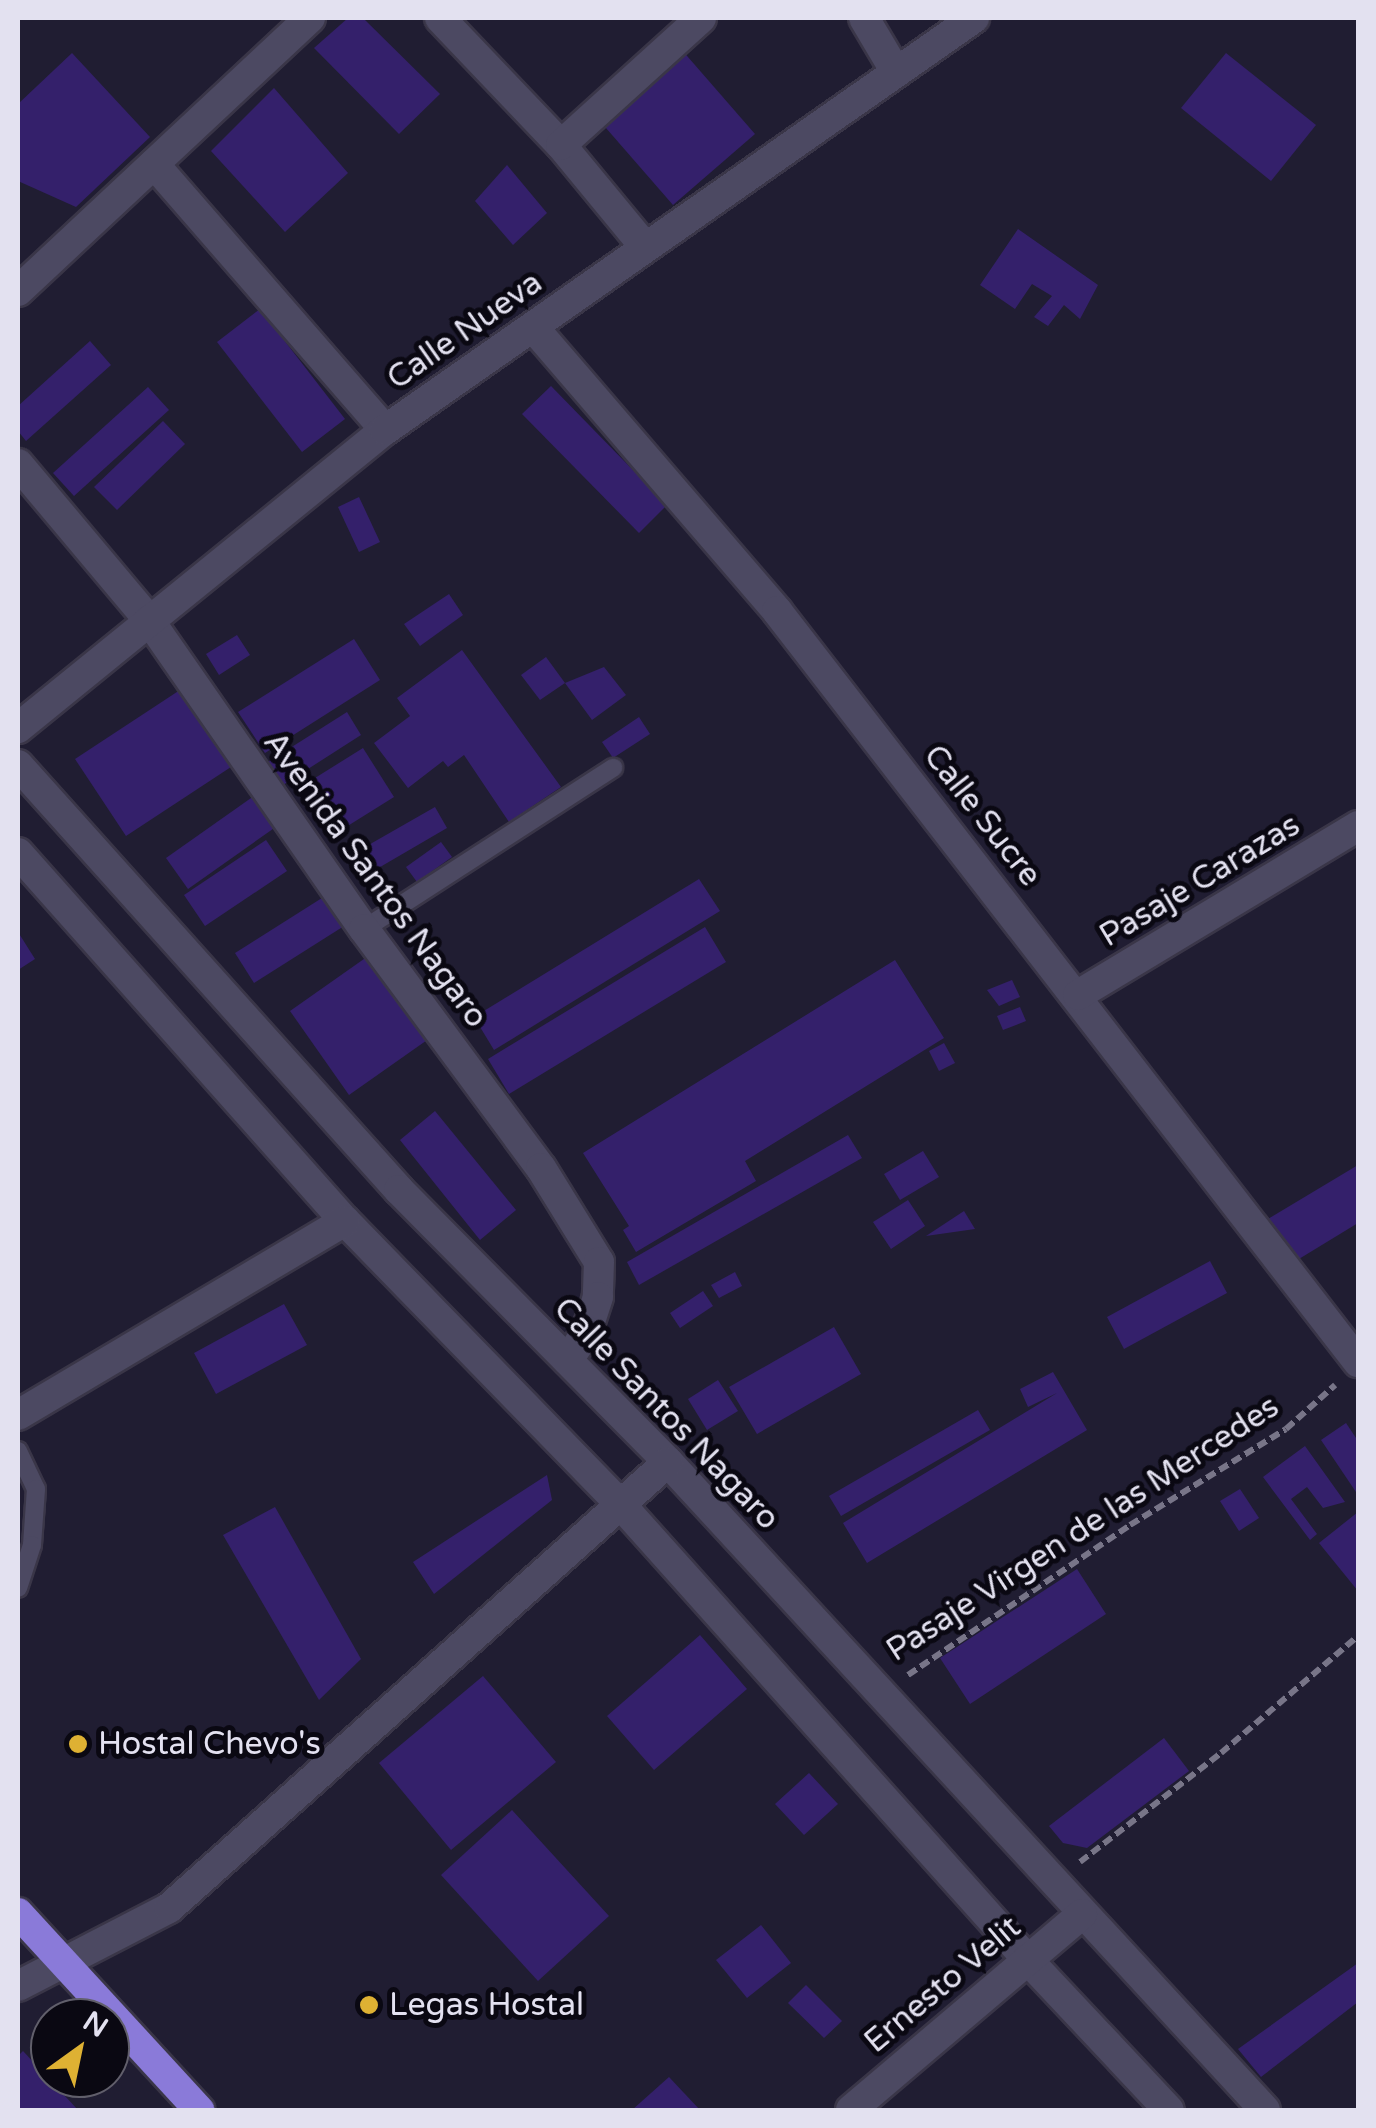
<!DOCTYPE html>
<style>
body{margin:0}
#map{position:relative;width:1376px;height:2128px;overflow:hidden;background:#201d32;font-family:"Varela Round",sans-serif}
div>[style]{position:absolute}
.building>*{inset:0;background:#34206b}
.path>*{height:6px;margin-top:-3px;transform-origin:0;background:repeating-linear-gradient(90deg,#787588 0 10px,transparent 0 15px)}
.roads{filter:drop-shadow(2px 0 #3a3648) drop-shadow(-2px 0 #3a3648) drop-shadow(0 2px #3a3648) drop-shadow(0 -2px #3a3648)}
.service>*{height:18px;margin:-9px;padding:0 9px;transform-origin:9px;border-radius:9px;background:#4c4962}
.minor>*{height:30px;margin:-15px;padding:0 15px;transform-origin:15px;border-radius:15px;background:#4c4962}
.trunk>*{height:30px;margin:-15px;padding:0 15px;transform-origin:15px;border-radius:15px;background:#8a7ad9}
.dots>*{width:28px;height:28px;translate:-50% -50%;box-sizing:border-box;border:5px solid #0a0812;border-radius:50%}
span{translate:-50% -50%;white-space:nowrap;text-align:center;line-height:1.15;-webkit-text-stroke:10px #0a0812;paint-order:stroke}
.street-label{font-size:32px;color:#e3e1f0}
.poi-label{font-size:32px;color:#e3e1f0}
.left{translate:0 -50%;text-align:left}
.frame{position:absolute;inset:0;border:20px solid #e3e1f0;pointer-events:none}
.north{position:absolute;left:30px;top:1998px;width:100px;height:100px;box-sizing:border-box;background:#0a0812;border:2px solid #615f6b;border-radius:50%;rotate:33deg;font-size:28px;font-weight:700;line-height:40px;text-align:center;color:#e3e1f0}
.north::after{content:'';display:block;margin:auto;width:35px;height:45px;background:#deb133;clip-path:polygon(50% 0,100% 100%,50% 72%,0 100%)}
</style>
<div id="map">
<div class="building">
<div style="clip-path:polygon(348px 18px,363px 18px,440px 94px,399px 134px,314px 48px)"></div>
<div style="clip-path:polygon(681px 49px,755px 134px,673px 205px,599px 120px)"></div>
<div style="clip-path:polygon(72px 53px,150px 137px,76px 207px,18px 181px,18px 104px)"></div>
<div style="clip-path:polygon(1226px 53px,1316px 125px,1271px 181px,1181px 108px)"></div>
<div style="clip-path:polygon(274px 88px,348px 173px,285px 232px,211px 151px)"></div>
<div style="clip-path:polygon(507px 165px,547px 213px,513px 245px,475px 201px)"></div>
<div style="clip-path:polygon(1018px 229px,1098px 285px,1080px 319px,1064px 305px,1048px 326px,1034px 317px,1052px 296px,1032px 284px,1015px 309px,980px 285px)"></div>
<div style="clip-path:polygon(260px 309px,345px 419px,302px 452px,217px 342px)"></div>
<div style="clip-path:polygon(90px 341px,111px 365px,26px 441px,18px 431px,18px 406px)"></div>
<div style="clip-path:polygon(551px 386px,667px 505px,639px 533px,522px 414px)"></div>
<div style="clip-path:polygon(148px 387px,169px 410px,74px 496px,53px 473px)"></div>
<div style="clip-path:polygon(163px 421px,185px 444px,117px 510px,94px 487px)"></div>
<div style="clip-path:polygon(359px 497px,380px 542px,359px 552px,338px 507px)"></div>
<div style="clip-path:polygon(449px 594px,463px 615px,420px 646px,404px 624px)"></div>
<div style="clip-path:polygon(237px 635px,250px 655px,219px 675px,206px 654px)"></div>
<div style="clip-path:polygon(354px 639px,380px 680px,265px 753px,238px 712px)"></div>
<div style="clip-path:polygon(462px 650px,561px 787px,509px 822px,464px 755px,448px 767px,443px 761px,408px 788px,374px 743px,410px 716px,397px 698px)"></div>
<div style="clip-path:polygon(546px 657px,565px 683px,540px 700px,521px 675px)"></div>
<div style="clip-path:polygon(604px 667px,626px 695px,592px 720px,565px 683px)"></div>
<div style="clip-path:polygon(183px 688px,234px 765px,126px 836px,75px 759px)"></div>
<div style="clip-path:polygon(347px 712px,361px 735px,283px 785px,268px 762px)"></div>
<div style="clip-path:polygon(639px 717px,650px 734px,613px 758px,602px 742px)"></div>
<div style="clip-path:polygon(363px 748px,394px 797px,346px 827px,315px 778px)"></div>
<div style="clip-path:polygon(258px 793px,280px 824px,188px 889px,166px 858px)"></div>
<div style="clip-path:polygon(435px 807px,447px 828px,363px 877px,351px 855px)"></div>
<div style="clip-path:polygon(266px 840px,287px 871px,205px 926px,184px 895px)"></div>
<div style="clip-path:polygon(441px 842px,452px 857px,417px 882px,406px 867px)"></div>
<div style="clip-path:polygon(699px 879px,720px 911px,494px 1050px,474px 1017px)"></div>
<div style="clip-path:polygon(333px 891px,352px 921px,254px 983px,235px 953px)"></div>
<div style="clip-path:polygon(705px 927px,726px 962px,509px 1094px,488px 1059px)"></div>
<div style="clip-path:polygon(18px 932px,35px 959px,18px 970px)"></div>
<div style="clip-path:polygon(371px 954px,430px 1038px,349px 1095px,290px 1011px)"></div>
<div style="clip-path:polygon(895px 960px,944px 1038px,745px 1161px,756px 1181px,636px 1252px,623px 1230px,629px 1226px,583px 1153px)"></div>
<div style="clip-path:polygon(1012px 980px,1020px 997px,999px 1006px,987px 990px)"></div>
<div style="clip-path:polygon(1020px 1007px,1026px 1021px,1003px 1030px,997px 1016px)"></div>
<div style="clip-path:polygon(944px 1043px,955px 1063px,939px 1071px,929px 1051px)"></div>
<div style="clip-path:polygon(435px 1111px,516px 1210px,480px 1240px,400px 1140px)"></div>
<div style="clip-path:polygon(848px 1135px,862px 1158px,639px 1285px,627px 1262px)"></div>
<div style="clip-path:polygon(923px 1151px,939px 1177px,900px 1200px,884px 1174px)"></div>
<div style="clip-path:polygon(1358px 1165px,1358px 1223px,1294px 1262px,1268px 1219px)"></div>
<div style="clip-path:polygon(908px 1200px,925px 1226px,891px 1249px,873px 1222px)"></div>
<div style="clip-path:polygon(964px 1211px,975px 1229px,926px 1236px)"></div>
<div style="clip-path:polygon(1210px 1261px,1227px 1293px,1124px 1349px,1107px 1317px)"></div>
<div style="clip-path:polygon(735px 1272px,742px 1286px,719px 1298px,711px 1285px)"></div>
<div style="clip-path:polygon(703px 1291px,713px 1306px,680px 1328px,670px 1313px)"></div>
<div style="clip-path:polygon(284px 1304px,307px 1345px,216px 1394px,194px 1353px)"></div>
<div style="clip-path:polygon(834px 1327px,861px 1374px,757px 1434px,729px 1387px)"></div>
<div style="clip-path:polygon(1053px 1372px,1087px 1430px,867px 1563px,843px 1523px,1057px 1393px,1028px 1407px,1020px 1389px)"></div>
<div style="clip-path:polygon(718px 1380px,738px 1411px,707px 1430px,688px 1399px)"></div>
<div style="clip-path:polygon(978px 1410px,990px 1430px,841px 1516px,829px 1496px)"></div>
<div style="clip-path:polygon(1346px 1423px,1358px 1441px,1358px 1495px,1321px 1440px)"></div>
<div style="clip-path:polygon(1305px 1446px,1345px 1502px,1323px 1508px,1307px 1487px,1291px 1499px,1317px 1534px,1310px 1540px,1263px 1477px)"></div>
<div style="clip-path:polygon(547px 1475px,552px 1500px,434px 1594px,413px 1562px)"></div>
<div style="clip-path:polygon(1240px 1489px,1259px 1518px,1239px 1531px,1220px 1501px)"></div>
<div style="clip-path:polygon(275px 1507px,361px 1659px,319px 1700px,223px 1535px)"></div>
<div style="clip-path:polygon(1358px 1512px,1358px 1591px,1319px 1543px)"></div>
<div style="clip-path:polygon(1077px 1569px,1106px 1614px,970px 1704px,940px 1658px)"></div>
<div style="clip-path:polygon(700px 1635px,747px 1689px,654px 1770px,607px 1716px)"></div>
<div style="clip-path:polygon(483px 1676px,556px 1762px,451px 1850px,379px 1763px)"></div>
<div style="clip-path:polygon(1164px 1738px,1189px 1771px,1087px 1848px,1063px 1843px,1049px 1826px)"></div>
<div style="clip-path:polygon(809px 1773px,838px 1804px,804px 1835px,775px 1804px)"></div>
<div style="clip-path:polygon(512px 1810px,609px 1916px,538px 1981px,441px 1875px)"></div>
<div style="clip-path:polygon(761px 1925px,791px 1963px,747px 1998px,716px 1960px)"></div>
<div style="clip-path:polygon(1358px 1963px,1358px 2002px,1261px 2077px,1238px 2049px)"></div>
<div style="clip-path:polygon(806px 1985px,842px 2021px,824px 2038px,788px 2003px)"></div>
<div style="clip-path:polygon(23px 2051px,78px 2110px,18px 2110px,18px 2056px)"></div>
<div style="clip-path:polygon(669px 2077px,700px 2110px,632px 2110px)"></div>
</div>
<div class="path">
<div style="left:908px;top:1675px;width:268px;rotate:-34deg"></div>
<div style="left:1130px;top:1525px;width:183px;rotate:-31.6deg"></div>
<div style="left:1286px;top:1429px;width:66px;rotate:-41.9deg"></div>
<div style="left:1080px;top:1862px;width:178px;rotate:-37.7deg"></div>
<div style="left:1221px;top:1753px;width:180px;rotate:-40.5deg"></div>
</div>
<div class="roads">
<div class="service">
<div style="left:364px;top:929px;width:297px;rotate:-32.9deg"></div>
<div style="left:18px;top:1451px;width:42px;rotate:64.7deg"></div>
<div style="left:36px;top:1489px;width:56px;rotate:94.1deg"></div>
<div style="left:32px;top:1545px;width:45px;rotate:108deg"></div>
</div>
<div class="minor">
<div style="left:440px;top:18px;width:175px;rotate:46.4deg"></div>
<div style="left:561px;top:145px;width:132px;rotate:50.5deg"></div>
<div style="left:864px;top:18px;width:63px;rotate:59.3deg"></div>
<div style="left:561px;top:145px;width:189px;rotate:-42.2deg"></div>
<div style="left:154px;top:164px;width:352px;rotate:49deg"></div>
<div style="left:18px;top:291px;width:400px;rotate:-43.1deg"></div>
<div style="left:533px;top:327px;width:374px;rotate:49.3deg"></div>
<div style="left:777px;top:611px;width:950px;rotate:52.27deg"></div>
<div style="left:18px;top:464px;width:204px;rotate:50deg"></div>
<div style="left:149px;top:620px;width:376px;rotate:55.2deg"></div>
<div style="left:364px;top:929px;width:297px;rotate:53.5deg"></div>
<div style="left:541px;top:1168px;width:110px;rotate:58.3deg"></div>
<div style="left:599px;top:1262px;width:35px;rotate:92deg"></div>
<div style="left:598px;top:1297px;width:36px;rotate:108deg"></div>
<div style="left:587px;top:1331px;width:35px;rotate:123deg"></div>
<div style="left:18px;top:728px;width:473px;rotate:-39.1deg"></div>
<div style="left:385px;top:430px;width:719px;rotate:-34.97deg"></div>
<div style="left:18px;top:765px;width:571px;rotate:48.12deg"></div>
<div style="left:399px;top:1190px;width:383px;rotate:45.3deg"></div>
<div style="left:668px;top:1462px;width:881px;rotate:47.35deg"></div>
<div style="left:18px;top:853px;width:492px;rotate:48.4deg"></div>
<div style="left:345px;top:1221px;width:397px;rotate:45.8deg"></div>
<div style="left:622px;top:1506px;width:608px;rotate:48.2deg"></div>
<div style="left:1027px;top:1959px;width:207px;rotate:46.8deg"></div>
<div style="left:1078px;top:995px;width:327px;rotate:-31.1deg"></div>
<div style="left:18px;top:1415px;width:380px;rotate:-30.7deg"></div>
<div style="left:18px;top:1986px;width:170px;rotate:-27.3deg"></div>
<div style="left:169px;top:1908px;width:669px;rotate:-41.79deg"></div>
<div style="left:851px;top:2110px;width:303px;rotate:-40.3deg"></div>
</div>
<div class="trunk">
<div style="left:18px;top:1913px;width:268px;rotate:47.4deg"></div>
</div>
</div>
<div class="dots">
<div style="left:78px;top:1744px;background:#deb133"></div>
<div style="left:369px;top:2005px;background:#deb133"></div>
</div>
<div class="street-label">
<span style="left:465px;top:331px;rotate:-35deg">Calle Nueva</span>
<span style="left:982px;top:816px;rotate:52deg">Calle Sucre</span>
<span style="left:375px;top:880px;rotate:54deg">Avenida Santos Nagaro</span>
<span style="left:1200px;top:881px;rotate:-31deg">Pasaje Carazas</span>
<span style="left:666px;top:1414px;rotate:46deg">Calle Santos Nagaro</span>
<span style="left:1083px;top:1529px;rotate:-33deg">Pasaje Virgen de las Mercedes</span>
<span style="left:943px;top:1985px;rotate:-40deg">Ernesto Velit</span>
</div>
<div class="poi-label">
<span class="left" style="left:98px;top:1744px">Hostal Chevo's</span>
<span class="left" style="left:389px;top:2005px">Legas Hostal</span>
</div>
<div class="frame"></div>
<div class="north">N</div>
</div>
